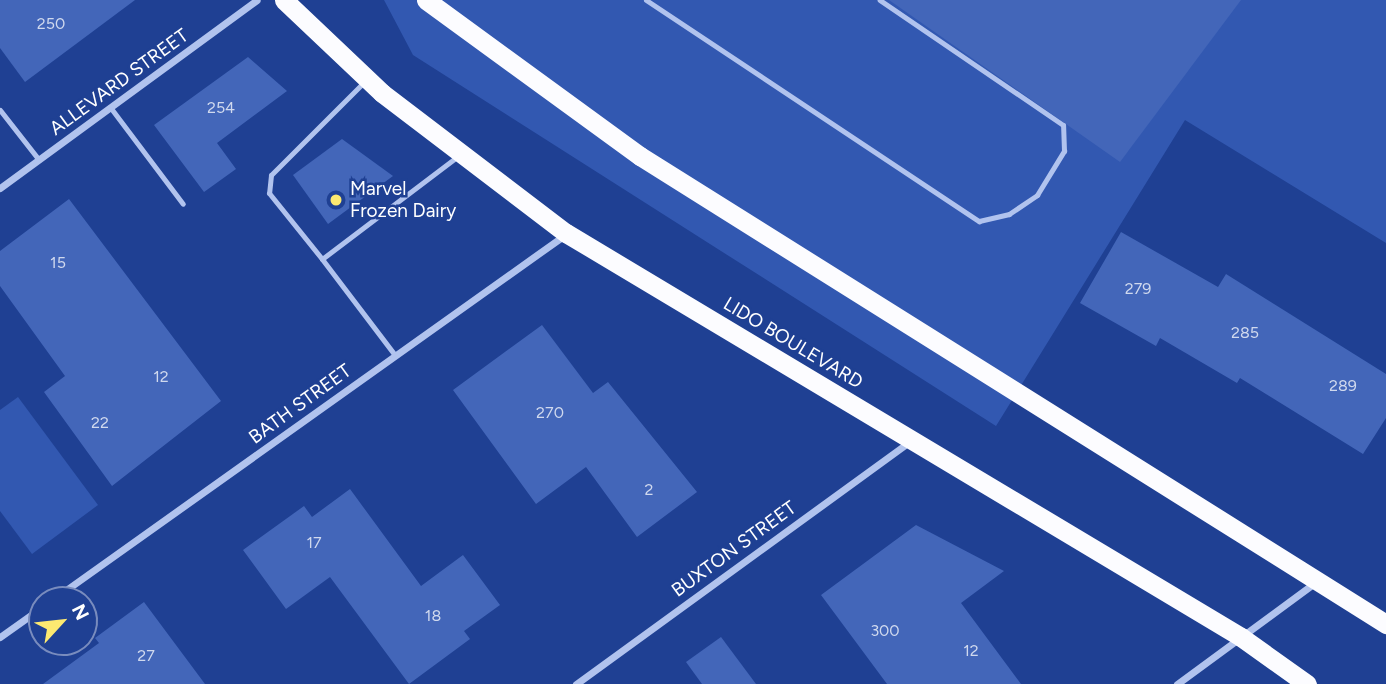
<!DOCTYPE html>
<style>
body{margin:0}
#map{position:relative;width:1386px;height:684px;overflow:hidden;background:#1f4093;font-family:Figtree,sans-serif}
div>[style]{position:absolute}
.green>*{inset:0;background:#3258b1}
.building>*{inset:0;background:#4366b9}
.service>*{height:5px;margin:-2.5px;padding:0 2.5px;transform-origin:2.5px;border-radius:2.5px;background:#b1c3ee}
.minor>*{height:7px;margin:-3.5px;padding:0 3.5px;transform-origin:3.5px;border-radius:3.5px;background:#b1c3ee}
.trunk>*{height:19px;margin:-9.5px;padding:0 9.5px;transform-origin:9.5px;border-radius:9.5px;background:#fcfcff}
.dots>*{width:19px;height:19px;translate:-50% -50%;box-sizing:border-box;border:4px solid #1f4093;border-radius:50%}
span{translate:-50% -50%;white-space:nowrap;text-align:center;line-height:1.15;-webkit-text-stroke:5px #1f4093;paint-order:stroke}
.number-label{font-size:16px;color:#d0d9ee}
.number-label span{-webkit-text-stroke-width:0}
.street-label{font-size:19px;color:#fff}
.poi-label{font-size:19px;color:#fff}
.left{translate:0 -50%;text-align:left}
.north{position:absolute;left:28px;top:586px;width:70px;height:70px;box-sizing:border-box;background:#1f4093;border:2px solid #798cbe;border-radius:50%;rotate:63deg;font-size:19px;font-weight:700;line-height:28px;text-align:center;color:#fff}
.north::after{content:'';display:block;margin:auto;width:24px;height:32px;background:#fce971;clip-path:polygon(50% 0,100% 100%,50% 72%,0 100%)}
</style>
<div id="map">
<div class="green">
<div style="clip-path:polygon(384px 0,1386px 0,1386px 243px,1185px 120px,996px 426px,413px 55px)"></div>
<div style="clip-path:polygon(18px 397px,98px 505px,32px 554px,0 511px,0 410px)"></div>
</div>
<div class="building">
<div style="clip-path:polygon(0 0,135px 0,25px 82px,0 48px)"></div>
<div style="clip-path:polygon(889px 0,1241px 0,1120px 162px)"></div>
<div style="clip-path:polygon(248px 57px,287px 91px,217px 143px,236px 169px,204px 192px,154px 125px)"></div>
<div style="clip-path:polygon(342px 139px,393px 176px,328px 224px,293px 175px)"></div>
<div style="clip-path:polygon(69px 199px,221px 401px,112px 486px,44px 392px,65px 376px,0 286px,0 251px)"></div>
<div style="clip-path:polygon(1121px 232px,1218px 287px,1226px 274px,1386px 374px,1386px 418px,1363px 454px,1240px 378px,1237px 383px,1160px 338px,1156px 346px,1080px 303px)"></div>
<div style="clip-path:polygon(542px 325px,593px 393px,608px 382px,697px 492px,637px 537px,586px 467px,536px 504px,453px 390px)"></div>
<div style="clip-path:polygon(350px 489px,421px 586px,463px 555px,500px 605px,464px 631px,470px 639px,409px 684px,330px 577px,286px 609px,243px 550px,304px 506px,312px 517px)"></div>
<div style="clip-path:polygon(916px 525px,1004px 571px,961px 603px,1021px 684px,887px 684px,821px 595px)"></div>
<div style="clip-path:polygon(144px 602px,205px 684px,43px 684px,99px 643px,95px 638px)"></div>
<div style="clip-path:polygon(721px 637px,756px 684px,702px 684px,686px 662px)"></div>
</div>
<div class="service">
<div style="left:646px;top:0;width:400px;rotate:33.6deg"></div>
<div style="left:979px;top:221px;width:31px;rotate:-13deg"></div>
<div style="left:1009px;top:214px;width:34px;rotate:-34deg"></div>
<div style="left:1037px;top:195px;width:52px;rotate:-58.5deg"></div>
<div style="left:1064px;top:151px;width:26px;rotate:-92deg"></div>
<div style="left:1063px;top:125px;width:222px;rotate:-145.7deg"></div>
<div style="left:365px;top:81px;width:133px;rotate:135deg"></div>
<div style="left:271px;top:175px;width:18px;rotate:96deg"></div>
<div style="left:269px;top:193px;width:85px;rotate:51.2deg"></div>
<div style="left:322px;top:259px;width:171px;rotate:-37.1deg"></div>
<div style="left:110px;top:107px;width:121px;rotate:53deg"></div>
<div style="left:0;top:110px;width:63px;rotate:52deg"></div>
<div style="left:322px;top:259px;width:121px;rotate:52.8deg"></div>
</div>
<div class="minor">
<div style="left:0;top:188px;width:318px;rotate:-36.2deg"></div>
<div style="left:52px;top:600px;width:631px;rotate:-35.45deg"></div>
<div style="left:0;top:637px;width:52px;rotate:-35.5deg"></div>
<div style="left:576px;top:684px;width:413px;rotate:-36deg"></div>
<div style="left:1177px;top:684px;width:172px;rotate:-36.3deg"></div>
</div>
<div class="trunk">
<div style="left:284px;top:0;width:135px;rotate:43.5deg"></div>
<div style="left:382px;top:93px;width:231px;rotate:37.3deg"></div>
<div style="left:566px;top:233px;width:787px;rotate:30.9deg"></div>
<div style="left:1241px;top:637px;width:81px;rotate:35.5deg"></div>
<div style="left:426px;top:0;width:265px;rotate:36.1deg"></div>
<div style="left:640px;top:156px;width:881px;rotate:32.1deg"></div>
</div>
<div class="dots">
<div style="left:336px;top:200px;background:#fce971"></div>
</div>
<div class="number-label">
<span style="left:51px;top:24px">250</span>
<span style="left:221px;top:108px">254</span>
<span style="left:58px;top:263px">15</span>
<span style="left:1138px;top:289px">279</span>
<span style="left:1245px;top:333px">285</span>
<span style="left:161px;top:377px">12</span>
<span style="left:1343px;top:386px">289</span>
<span style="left:550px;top:413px">270</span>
<span style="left:100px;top:423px">22</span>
<span style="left:649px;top:490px">2</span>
<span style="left:314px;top:543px">17</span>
<span style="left:433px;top:616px">18</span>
<span style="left:885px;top:631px">300</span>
<span style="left:971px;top:651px">12</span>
<span style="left:146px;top:656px">27</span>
</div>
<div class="street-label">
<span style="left:119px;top:82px;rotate:-36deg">ALLEVARD STREET</span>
<span style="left:793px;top:343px;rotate:31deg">LIDO BOULEVARD</span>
<span style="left:300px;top:404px;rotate:-36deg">BATH STREET</span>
<span style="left:734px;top:549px;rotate:-36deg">BUXTON STREET</span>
</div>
<div class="poi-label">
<span class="left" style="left:350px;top:200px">Marvel<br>Frozen Dairy</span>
</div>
<div class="north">N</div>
</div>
